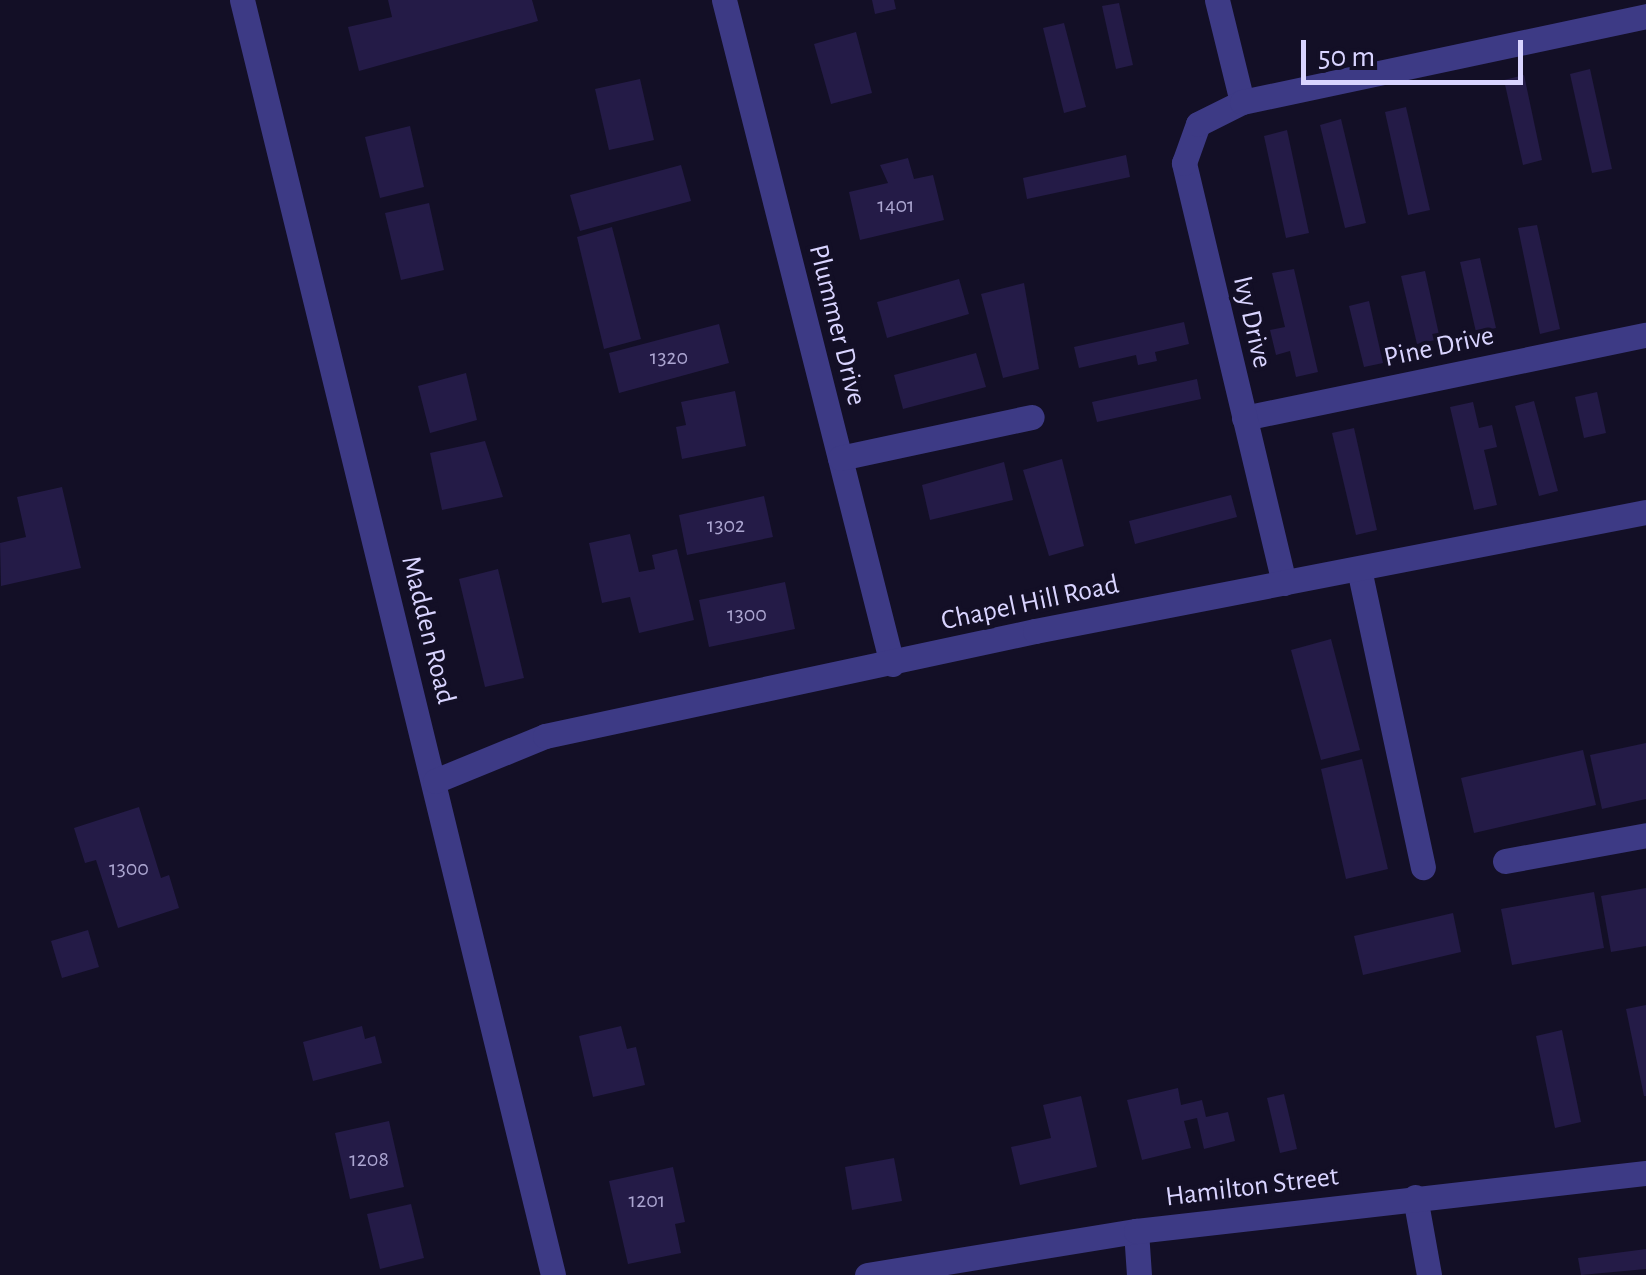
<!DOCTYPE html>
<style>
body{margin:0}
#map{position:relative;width:1646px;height:1275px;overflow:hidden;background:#130f26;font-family:"Alegreya Sans",sans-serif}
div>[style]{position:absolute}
.building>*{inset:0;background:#241b47}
.minor>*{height:25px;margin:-12.5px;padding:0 12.5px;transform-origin:12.5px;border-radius:12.5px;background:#3d3a85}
span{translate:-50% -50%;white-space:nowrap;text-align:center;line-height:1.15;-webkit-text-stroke:8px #130f26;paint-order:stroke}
.number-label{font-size:22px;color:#aca6d1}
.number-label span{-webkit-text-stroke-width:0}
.street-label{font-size:28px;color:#d9d4ff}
.scale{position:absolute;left:1301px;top:40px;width:222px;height:45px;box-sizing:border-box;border:5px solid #d9d4ff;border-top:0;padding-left:12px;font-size:30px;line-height:35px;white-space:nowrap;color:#d9d4ff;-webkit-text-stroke:8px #130f26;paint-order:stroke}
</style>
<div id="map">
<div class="building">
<div style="clip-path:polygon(388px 0,532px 0,538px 21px,359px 71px,348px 27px,392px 17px)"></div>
<div style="clip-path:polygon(872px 0,894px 0,896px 9px,875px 14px)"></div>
<div style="clip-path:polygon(1119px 3px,1133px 65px,1116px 69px,1102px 6px)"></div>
<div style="clip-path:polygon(1064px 23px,1086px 107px,1064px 113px,1043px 28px)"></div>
<div style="clip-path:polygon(856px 32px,872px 93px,831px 104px,814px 44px)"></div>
<div style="clip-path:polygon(1590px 69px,1612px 169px,1592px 173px,1570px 74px)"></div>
<div style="clip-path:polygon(1524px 75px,1542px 160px,1523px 165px,1504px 80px)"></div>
<div style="clip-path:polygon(640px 79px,654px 140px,609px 150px,595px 89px)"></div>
<div style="clip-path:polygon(1406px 107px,1430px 210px,1408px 215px,1385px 112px)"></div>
<div style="clip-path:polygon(1341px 119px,1366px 223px,1345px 228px,1320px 125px)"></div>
<div style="clip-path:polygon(410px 126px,424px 187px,380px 198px,365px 137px)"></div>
<div style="clip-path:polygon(1287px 130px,1309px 233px,1286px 238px,1264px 136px)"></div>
<div style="clip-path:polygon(1126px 155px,1130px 177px,1027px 199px,1023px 178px)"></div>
<div style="clip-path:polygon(908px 158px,914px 179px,933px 175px,944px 220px,860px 240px,849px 192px,888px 183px,880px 165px)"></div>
<div style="clip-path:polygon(681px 165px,691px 201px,580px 231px,570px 195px)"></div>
<div style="clip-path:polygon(429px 203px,444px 270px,401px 280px,385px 213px)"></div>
<div style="clip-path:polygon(1537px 225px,1560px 329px,1540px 334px,1518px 228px)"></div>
<div style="clip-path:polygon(612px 227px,641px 339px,604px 349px,577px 237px)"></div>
<div style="clip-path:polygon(1480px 258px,1496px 328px,1476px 332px,1460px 262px)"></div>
<div style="clip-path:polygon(1294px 269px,1318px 372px,1296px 377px,1290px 351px,1276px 355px,1270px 330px,1285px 327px,1272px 273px)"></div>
<div style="clip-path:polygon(1425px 271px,1440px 339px,1417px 344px,1401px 276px)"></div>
<div style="clip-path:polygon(959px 279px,969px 314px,887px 338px,877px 302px)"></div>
<div style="clip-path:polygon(1024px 283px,1039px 369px,1003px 378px,981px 294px)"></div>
<div style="clip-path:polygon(1369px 301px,1383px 363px,1364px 367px,1349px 306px)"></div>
<div style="clip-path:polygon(1184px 322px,1189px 344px,1155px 352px,1157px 361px,1138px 365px,1136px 355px,1079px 368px,1074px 347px)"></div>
<div style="clip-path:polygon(719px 324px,729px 363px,619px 393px,609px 353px)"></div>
<div style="clip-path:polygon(976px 353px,986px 387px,903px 409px,894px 375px)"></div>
<div style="clip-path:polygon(466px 373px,477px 420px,430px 433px,418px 386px)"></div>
<div style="clip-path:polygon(1197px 379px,1201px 399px,1097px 422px,1092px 402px)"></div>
<div style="clip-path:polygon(735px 391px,746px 446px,682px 459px,676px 427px,686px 425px,681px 402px)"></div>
<div style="clip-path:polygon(1597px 392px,1606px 433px,1584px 438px,1575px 397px)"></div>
<div style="clip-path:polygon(1534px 401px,1558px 491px,1539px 496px,1515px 406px)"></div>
<div style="clip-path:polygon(1473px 402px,1479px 428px,1492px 425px,1497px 447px,1484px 450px,1497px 505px,1474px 510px,1450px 407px)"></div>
<div style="clip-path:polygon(1354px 428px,1377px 530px,1356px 535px,1332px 433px)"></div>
<div style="clip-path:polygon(485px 441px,503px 497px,442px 510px,430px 453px)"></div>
<div style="clip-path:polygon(1062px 459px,1084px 546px,1049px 556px,1023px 470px)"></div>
<div style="clip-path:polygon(1004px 462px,1013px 500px,930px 520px,922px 485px)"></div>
<div style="clip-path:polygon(62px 487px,81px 568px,1px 586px,0 543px,26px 537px,17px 497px)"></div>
<div style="clip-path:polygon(1231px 495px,1237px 517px,1135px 544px,1129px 521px)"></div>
<div style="clip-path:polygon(764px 496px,773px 537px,687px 555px,679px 515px)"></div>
<div style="clip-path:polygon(630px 534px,639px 572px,655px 569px,652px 555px,677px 549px,694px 620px,639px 633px,630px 597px,602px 603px,589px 543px)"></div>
<div style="clip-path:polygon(498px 569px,524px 678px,485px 687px,459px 579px)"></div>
<div style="clip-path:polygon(785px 582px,795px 629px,709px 647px,699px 600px)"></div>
<div style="clip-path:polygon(1331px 639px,1360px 750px,1321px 760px,1291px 650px)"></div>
<div style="clip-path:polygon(1646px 743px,1646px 799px,1602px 809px,1590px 755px)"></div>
<div style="clip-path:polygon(1583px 750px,1596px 805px,1474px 833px,1461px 778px)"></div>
<div style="clip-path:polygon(1362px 759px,1388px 869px,1346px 879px,1321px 769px)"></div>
<div style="clip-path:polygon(139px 807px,161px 878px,169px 875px,179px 908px,118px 928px,96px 860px,85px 863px,74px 828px)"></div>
<div style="clip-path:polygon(1646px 888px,1646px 946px,1611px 952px,1601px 896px)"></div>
<div style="clip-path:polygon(1594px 892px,1604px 948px,1512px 965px,1501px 909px)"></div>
<div style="clip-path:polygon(1453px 913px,1461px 952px,1363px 975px,1354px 936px)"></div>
<div style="clip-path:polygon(88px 930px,99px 967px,62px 978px,51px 941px)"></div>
<div style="clip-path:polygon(1646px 1005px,1646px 1096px,1644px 1096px,1626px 1009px)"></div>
<div style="clip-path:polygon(362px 1026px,365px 1039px,375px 1036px,382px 1063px,313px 1081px,303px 1042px)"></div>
<div style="clip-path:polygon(621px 1026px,627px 1049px,636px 1047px,645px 1085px,593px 1097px,579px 1036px)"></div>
<div style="clip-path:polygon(1562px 1030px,1581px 1122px,1555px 1128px,1536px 1036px)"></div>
<div style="clip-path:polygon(1178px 1088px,1181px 1105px,1202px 1100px,1206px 1117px,1228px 1112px,1235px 1141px,1204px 1149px,1197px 1118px,1184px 1121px,1191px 1148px,1142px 1160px,1127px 1100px)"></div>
<div style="clip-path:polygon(1284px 1094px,1297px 1149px,1280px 1153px,1267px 1098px)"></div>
<div style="clip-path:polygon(1081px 1096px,1097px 1167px,1020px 1185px,1011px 1147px,1051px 1138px,1043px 1105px)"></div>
<div style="clip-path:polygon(389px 1121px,404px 1187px,350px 1199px,335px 1133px)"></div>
<div style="clip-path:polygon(894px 1158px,902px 1201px,852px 1210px,845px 1167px)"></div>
<div style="clip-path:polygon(673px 1167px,685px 1222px,675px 1224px,681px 1253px,628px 1264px,609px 1181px)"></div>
<div style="clip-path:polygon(411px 1204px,424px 1258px,380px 1269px,367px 1214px)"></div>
<div style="clip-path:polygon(1646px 1249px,1646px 1269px,1581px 1275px,1578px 1258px)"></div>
</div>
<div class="minor">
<div style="left:242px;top:0;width:1312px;rotate:76.29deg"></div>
<div style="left:724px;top:0;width:685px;rotate:75.8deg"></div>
<div style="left:1217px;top:0;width:105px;rotate:76.2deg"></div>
<div style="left:1244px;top:418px;width:410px;rotate:-11.7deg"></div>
<div style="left:840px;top:458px;width:196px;rotate:-12.1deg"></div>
<div style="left:1359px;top:569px;width:305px;rotate:77.9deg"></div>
<div style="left:1284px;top:583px;width:432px;rotate:-103.4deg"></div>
<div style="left:1184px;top:163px;width:41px;rotate:-70.3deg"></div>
<div style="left:1198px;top:124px;width:49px;rotate:-26.6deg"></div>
<div style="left:1242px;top:102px;width:413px;rotate:-12deg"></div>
<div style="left:435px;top:781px;width:119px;rotate:-22.2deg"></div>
<div style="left:545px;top:736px;width:501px;rotate:-12.09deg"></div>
<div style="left:1035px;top:631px;width:622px;rotate:-11.02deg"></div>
<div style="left:1505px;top:861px;width:143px;rotate:-10.4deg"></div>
<div style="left:1415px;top:1197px;width:79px;rotate:79.8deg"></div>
<div style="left:1136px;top:1231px;width:44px;rotate:86.1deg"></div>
<div style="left:867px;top:1275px;width:273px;rotate:-9.3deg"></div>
<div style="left:1136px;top:1231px;width:513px;rotate:-6.49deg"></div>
</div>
<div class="number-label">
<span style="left:896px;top:206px">1401</span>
<span style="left:669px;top:358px">1320</span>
<span style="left:726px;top:526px">1302</span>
<span style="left:747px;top:615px">1300</span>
<span style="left:129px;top:869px">1300</span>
<span style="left:369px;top:1160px">1208</span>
<span style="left:647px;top:1201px">1201</span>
</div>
<div class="street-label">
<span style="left:1252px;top:322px;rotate:77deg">Ivy Drive</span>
<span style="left:837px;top:325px;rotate:76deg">Plummer Drive</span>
<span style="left:1439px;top:347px;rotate:-12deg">Pine Drive</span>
<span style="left:1030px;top:603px;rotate:-12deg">Chapel Hill Road</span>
<span style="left:428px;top:630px;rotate:76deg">Madden Road</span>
<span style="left:1252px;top:1187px;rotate:-7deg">Hamilton Street</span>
</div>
<div class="scale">50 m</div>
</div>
